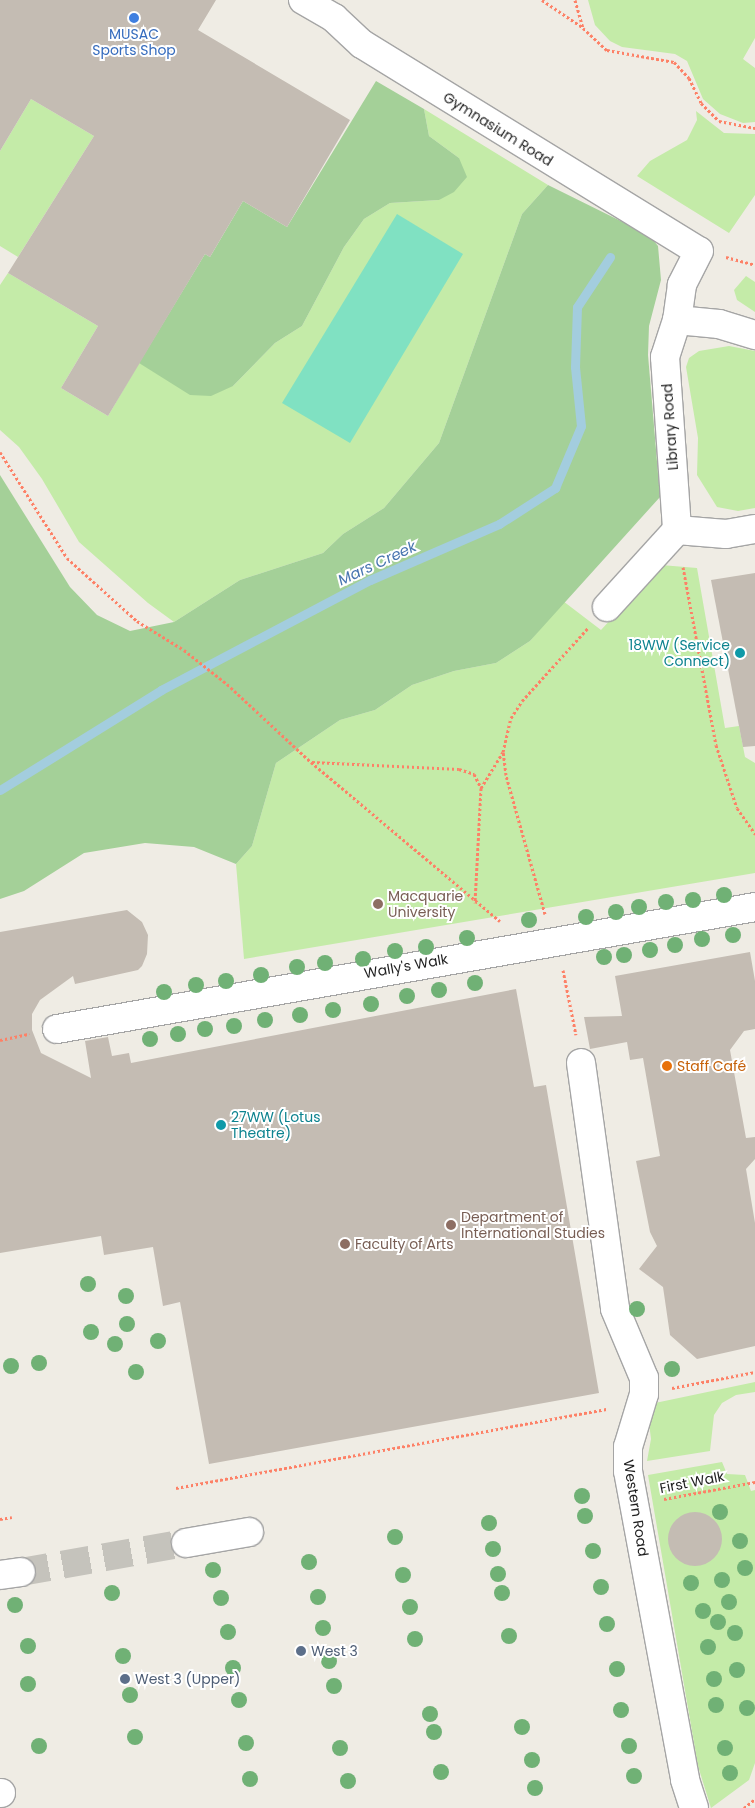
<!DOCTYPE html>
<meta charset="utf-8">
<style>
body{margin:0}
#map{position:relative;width:755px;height:1808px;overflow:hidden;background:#efece4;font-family:Poppins,sans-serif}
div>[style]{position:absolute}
.grass>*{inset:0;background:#c4eba8}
.forest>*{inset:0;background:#a4d098}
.pitch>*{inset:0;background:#80e1c2}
.stream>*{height:9px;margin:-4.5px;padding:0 4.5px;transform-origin:4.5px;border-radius:4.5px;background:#a3cdde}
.building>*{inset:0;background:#c4bcb3}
.round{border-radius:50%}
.minor-tunnel>*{height:28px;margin-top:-14px;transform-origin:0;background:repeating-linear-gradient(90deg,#c5c3bc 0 28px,transparent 0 42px)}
.path>*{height:3px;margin-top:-1.5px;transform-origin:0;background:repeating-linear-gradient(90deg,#fd8167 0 2.5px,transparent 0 5px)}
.roads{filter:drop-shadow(1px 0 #a5a5a5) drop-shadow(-1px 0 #a5a5a5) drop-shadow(0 1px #a5a5a5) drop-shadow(0 -1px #a5a5a5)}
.minor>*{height:28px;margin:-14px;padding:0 14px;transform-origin:14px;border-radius:14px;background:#fff}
.trees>*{width:16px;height:16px;margin:-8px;border-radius:50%;background:#70b175}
.dots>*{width:14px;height:14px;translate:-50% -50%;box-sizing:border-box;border:2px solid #fff;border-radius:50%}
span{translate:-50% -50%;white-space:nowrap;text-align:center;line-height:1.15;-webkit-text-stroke:4px #fff;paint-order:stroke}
.shop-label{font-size:14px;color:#366cbe}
.street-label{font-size:14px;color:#1e1e1e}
.culture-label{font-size:14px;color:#0d838f}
.right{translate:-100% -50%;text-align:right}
.left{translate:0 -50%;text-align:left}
.education-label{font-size:14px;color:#785e54}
.food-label{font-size:14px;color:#c56008}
.service-label{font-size:14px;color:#4e5e75}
.water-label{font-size:15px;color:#4875b0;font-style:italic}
</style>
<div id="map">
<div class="grass">
<div style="clip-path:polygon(588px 0,755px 0,755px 38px,743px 59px,755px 68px,755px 122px,743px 123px,720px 114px,703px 99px,687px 61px,675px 54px,622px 47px,610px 41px,595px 25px)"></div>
<div style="clip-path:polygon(31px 99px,94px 136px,18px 257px,0 246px,0 151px)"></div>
<div style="clip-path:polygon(424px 109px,548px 185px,522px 214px,439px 443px,384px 508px,343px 534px,323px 553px,240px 580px,174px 622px,148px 603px,79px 542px,42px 479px,19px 447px,0 430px,0 285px,8px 273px,98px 326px,61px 388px,108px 416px,139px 363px,233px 386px,275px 343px,302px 326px,344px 247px,364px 219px,390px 203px,439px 200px,459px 158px,429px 136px)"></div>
<div style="clip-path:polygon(696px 111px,724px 133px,755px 134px,755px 195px,729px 233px,637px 176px,650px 161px,687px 140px,697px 120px)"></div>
<div style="clip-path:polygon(746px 276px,755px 282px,755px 312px,737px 300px,734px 290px)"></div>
<div style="clip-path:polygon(729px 346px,755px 351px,755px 508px,738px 511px,717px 507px,697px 475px,698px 438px,686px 367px,689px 358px,699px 351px)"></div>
<div style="clip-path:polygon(661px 565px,697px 568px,725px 728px,739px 726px,745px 757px,755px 763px,755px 873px,244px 959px,236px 864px,252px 846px,276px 763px,340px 720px,375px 710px,412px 685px,454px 671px,496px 663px,530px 641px,563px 601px,601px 630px)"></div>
<div style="clip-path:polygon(755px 1382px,755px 1392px,736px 1395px,722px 1403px,714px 1415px,710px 1451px,647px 1461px,651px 1439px,648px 1415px,655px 1403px)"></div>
<div style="clip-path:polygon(722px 1462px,727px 1474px,745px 1475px,751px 1491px,755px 1490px,755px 1763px,749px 1780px,711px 1808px,698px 1766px,648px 1475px)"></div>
</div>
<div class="forest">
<div style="clip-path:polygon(376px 81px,424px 109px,429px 136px,459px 158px,467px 177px,454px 192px,439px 200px,390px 203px,364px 219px,344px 247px,302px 326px,275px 343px,233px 386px,211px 396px,190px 395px,139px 363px,205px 254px,210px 257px,243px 201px,287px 227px)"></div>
<div style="clip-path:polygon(548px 185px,649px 235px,658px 246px,661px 280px,649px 326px,648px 355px,660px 497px,530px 641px,496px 663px,454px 671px,412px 685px,375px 710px,340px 720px,276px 763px,252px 846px,236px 864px,194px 847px,145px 843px,84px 853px,24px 891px,0 899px,0 475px,70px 587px,97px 615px,130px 631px,174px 622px,240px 580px,323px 553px,343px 534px,384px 508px,439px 443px,522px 214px)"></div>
</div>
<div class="pitch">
<div style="clip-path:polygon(397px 214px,463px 254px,350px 443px,282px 403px)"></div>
</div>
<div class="stream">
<div style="left:0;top:790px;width:190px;rotate:-31.8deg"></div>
<div style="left:161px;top:690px;width:236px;rotate:-27.8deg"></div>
<div style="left:370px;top:580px;width:141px;rotate:-23.5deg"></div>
<div style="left:499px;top:524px;width:67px;rotate:-32.7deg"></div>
<div style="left:555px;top:488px;width:67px;rotate:-67.2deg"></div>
<div style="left:581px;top:426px;width:59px;rotate:-95.8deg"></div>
<div style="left:575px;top:367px;width:60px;rotate:-88.1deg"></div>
<div style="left:577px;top:307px;width:60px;rotate:-56.6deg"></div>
</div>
<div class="building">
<div style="clip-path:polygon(0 0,216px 0,198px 30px,350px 120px,287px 227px,243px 201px,210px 257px,205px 254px,108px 416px,61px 388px,98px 326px,8px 273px,94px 136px,31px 99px,0 151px)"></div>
<div style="clip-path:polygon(755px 573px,755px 746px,743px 747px,711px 580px)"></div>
<div style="clip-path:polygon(127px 910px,142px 922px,148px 935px,147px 954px,142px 966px,138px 970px,75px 984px,73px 976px,40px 1000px,32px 1014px,32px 1030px,41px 1053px,91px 1078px,85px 1041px,108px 1037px,112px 1056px,129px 1053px,131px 1063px,516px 989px,534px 1087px,546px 1085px,599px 1393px,209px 1464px,180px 1302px,163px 1306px,153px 1247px,104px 1255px,101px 1236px,0 1253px,0 932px)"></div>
<div style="clip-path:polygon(750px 952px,755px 981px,755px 1029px,744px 1031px,730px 1050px,746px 1138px,755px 1137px,755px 1159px,746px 1169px,755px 1223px,755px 1346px,697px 1359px,670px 1335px,663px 1287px,639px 1269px,657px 1246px,650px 1232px,636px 1161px,660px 1156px,643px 1058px,630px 1060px,627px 1042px,590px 1049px,584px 1017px,622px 1016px,615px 976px)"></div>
<div class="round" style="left:668px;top:1512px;width:54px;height:54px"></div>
</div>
<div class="minor-tunnel">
<div style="left:21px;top:1572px;width:168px;rotate:-10deg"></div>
</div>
<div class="path">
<div style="left:542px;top:0;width:48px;rotate:34deg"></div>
<div style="left:575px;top:0;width:29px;rotate:74deg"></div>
<div style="left:583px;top:28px;width:33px;rotate:43deg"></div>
<div style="left:607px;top:50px;width:68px;rotate:10.2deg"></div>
<div style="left:674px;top:62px;width:22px;rotate:47deg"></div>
<div style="left:689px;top:78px;width:28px;rotate:64deg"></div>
<div style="left:701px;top:103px;width:25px;rotate:45deg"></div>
<div style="left:719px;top:121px;width:37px;rotate:11deg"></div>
<div style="left:726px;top:257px;width:30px;rotate:15deg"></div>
<div style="left:0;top:452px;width:125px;rotate:57.7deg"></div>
<div style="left:67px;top:558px;width:94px;rotate:42deg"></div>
<div style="left:137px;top:621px;width:55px;rotate:31.7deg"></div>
<div style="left:184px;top:650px;width:55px;rotate:38.3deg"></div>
<div style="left:227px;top:684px;width:115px;rotate:42.9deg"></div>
<div style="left:311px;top:762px;width:247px;rotate:40.1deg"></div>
<div style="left:683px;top:567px;width:181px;rotate:79.5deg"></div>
<div style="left:716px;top:745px;width:66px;rotate:71.6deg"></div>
<div style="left:737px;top:808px;width:32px;rotate:55deg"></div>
<div style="left:312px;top:762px;width:147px;rotate:2.7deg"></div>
<div style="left:459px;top:769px;width:16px;rotate:18deg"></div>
<div style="left:474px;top:774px;width:16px;rotate:63deg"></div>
<div style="left:481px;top:788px;width:115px;rotate:93deg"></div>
<div style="left:481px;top:788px;width:42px;rotate:-58.6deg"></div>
<div style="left:545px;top:914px;width:144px;rotate:-105.7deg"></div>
<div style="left:506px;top:775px;width:23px;rotate:-97deg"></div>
<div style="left:503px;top:752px;width:35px;rotate:-77deg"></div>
<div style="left:511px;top:718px;width:20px;rotate:-57deg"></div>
<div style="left:522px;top:701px;width:98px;rotate:-47.9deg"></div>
<div style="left:563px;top:970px;width:66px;rotate:78.7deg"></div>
<div style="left:0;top:1040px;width:30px;rotate:-12deg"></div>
<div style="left:672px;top:1388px;width:85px;rotate:-10.9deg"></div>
<div style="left:176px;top:1488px;width:439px;rotate:-10.4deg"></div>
<div style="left:664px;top:1499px;width:93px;rotate:-10.6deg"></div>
<div style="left:0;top:1519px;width:12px;rotate:-9deg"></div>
<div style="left:744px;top:1808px;width:14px;rotate:-39deg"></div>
</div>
<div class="roads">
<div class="minor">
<div style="left:303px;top:0;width:36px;rotate:30deg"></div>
<div style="left:334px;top:18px;width:38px;rotate:43deg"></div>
<div style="left:362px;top:44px;width:395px;rotate:31.6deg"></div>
<div style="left:699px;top:251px;width:38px;rotate:117deg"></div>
<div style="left:682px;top:285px;width:35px;rotate:98deg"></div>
<div style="left:677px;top:320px;width:39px;rotate:108deg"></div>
<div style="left:665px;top:357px;width:173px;rotate:86deg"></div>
<div style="left:677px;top:530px;width:49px;rotate:4.7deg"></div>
<div style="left:726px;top:534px;width:29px;rotate:-10deg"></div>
<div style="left:677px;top:320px;width:42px;rotate:5.4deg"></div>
<div style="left:719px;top:324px;width:38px;rotate:17deg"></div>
<div style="left:607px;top:607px;width:104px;rotate:-47.7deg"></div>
<div style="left:57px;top:1029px;width:709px;rotate:-9.91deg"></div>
<div style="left:581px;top:1063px;width:248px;rotate:82.1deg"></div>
<div style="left:615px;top:1309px;width:75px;rotate:67.2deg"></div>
<div style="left:644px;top:1378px;width:16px;rotate:90deg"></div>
<div style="left:644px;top:1394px;width:55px;rotate:106.8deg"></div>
<div style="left:628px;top:1447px;width:24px;rotate:90deg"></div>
<div style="left:628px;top:1471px;width:314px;rotate:79.5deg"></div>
<div style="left:685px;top:1780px;width:29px;rotate:72deg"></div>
<div style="left:186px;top:1543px;width:64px;rotate:-9.9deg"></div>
<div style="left:0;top:1575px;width:21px;rotate:-8deg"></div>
<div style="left:0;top:1793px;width:1px"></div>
</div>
</div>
<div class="trees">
<div style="left:724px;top:895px"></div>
<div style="left:693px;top:900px"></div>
<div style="left:666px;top:902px"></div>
<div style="left:639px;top:907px"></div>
<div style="left:616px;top:912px"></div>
<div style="left:586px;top:917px"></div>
<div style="left:529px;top:920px"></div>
<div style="left:733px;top:935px"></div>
<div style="left:467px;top:938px"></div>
<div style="left:702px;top:939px"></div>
<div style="left:675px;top:945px"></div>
<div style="left:426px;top:947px"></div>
<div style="left:650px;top:950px"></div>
<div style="left:395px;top:951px"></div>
<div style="left:624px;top:955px"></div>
<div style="left:604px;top:957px"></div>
<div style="left:363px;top:959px"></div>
<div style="left:325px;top:963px"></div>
<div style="left:297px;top:967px"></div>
<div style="left:261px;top:975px"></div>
<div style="left:226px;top:981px"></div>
<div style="left:475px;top:983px"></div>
<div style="left:196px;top:985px"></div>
<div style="left:439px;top:990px"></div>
<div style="left:164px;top:992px"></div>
<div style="left:407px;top:996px"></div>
<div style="left:371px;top:1004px"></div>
<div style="left:333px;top:1010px"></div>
<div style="left:300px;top:1015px"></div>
<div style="left:265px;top:1020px"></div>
<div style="left:234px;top:1026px"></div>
<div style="left:205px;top:1029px"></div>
<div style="left:178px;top:1034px"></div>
<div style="left:150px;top:1039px"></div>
<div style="left:88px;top:1284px"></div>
<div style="left:126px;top:1296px"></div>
<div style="left:637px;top:1309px"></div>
<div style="left:127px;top:1324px"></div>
<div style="left:91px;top:1332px"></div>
<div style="left:158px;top:1341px"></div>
<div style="left:115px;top:1344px"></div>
<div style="left:39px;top:1363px"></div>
<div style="left:11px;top:1366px"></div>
<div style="left:672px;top:1369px"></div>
<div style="left:136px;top:1372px"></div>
<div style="left:582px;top:1496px"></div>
<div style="left:720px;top:1512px"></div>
<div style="left:585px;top:1516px"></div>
<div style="left:489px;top:1523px"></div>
<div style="left:395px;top:1537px"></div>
<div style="left:740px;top:1541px"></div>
<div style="left:493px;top:1549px"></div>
<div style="left:593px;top:1551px"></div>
<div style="left:309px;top:1562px"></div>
<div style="left:745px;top:1568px"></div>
<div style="left:213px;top:1570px"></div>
<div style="left:498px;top:1574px"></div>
<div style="left:403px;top:1575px"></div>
<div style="left:722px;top:1580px"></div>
<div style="left:691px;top:1583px"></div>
<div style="left:601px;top:1587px"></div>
<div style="left:112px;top:1593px"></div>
<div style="left:502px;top:1593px"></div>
<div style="left:318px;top:1597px"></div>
<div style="left:221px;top:1598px"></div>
<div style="left:729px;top:1602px"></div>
<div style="left:15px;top:1605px"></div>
<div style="left:410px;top:1607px"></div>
<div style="left:703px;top:1611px"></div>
<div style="left:718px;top:1622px"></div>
<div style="left:607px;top:1624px"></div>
<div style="left:323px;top:1628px"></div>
<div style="left:228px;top:1632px"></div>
<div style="left:735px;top:1633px"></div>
<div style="left:509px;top:1636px"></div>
<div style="left:415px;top:1639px"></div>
<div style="left:28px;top:1646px"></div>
<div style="left:708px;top:1647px"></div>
<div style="left:123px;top:1656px"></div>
<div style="left:329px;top:1661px"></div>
<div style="left:233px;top:1668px"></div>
<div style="left:617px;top:1669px"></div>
<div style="left:737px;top:1670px"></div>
<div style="left:714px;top:1679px"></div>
<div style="left:28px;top:1684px"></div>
<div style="left:334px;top:1686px"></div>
<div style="left:130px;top:1695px"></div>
<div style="left:239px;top:1700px"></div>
<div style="left:716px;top:1705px"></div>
<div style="left:747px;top:1708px"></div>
<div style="left:621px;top:1710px"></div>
<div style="left:430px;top:1714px"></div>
<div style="left:522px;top:1727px"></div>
<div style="left:434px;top:1732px"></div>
<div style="left:135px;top:1737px"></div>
<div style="left:246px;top:1743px"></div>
<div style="left:39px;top:1746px"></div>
<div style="left:629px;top:1746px"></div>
<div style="left:340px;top:1748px"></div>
<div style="left:725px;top:1748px"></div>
<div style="left:532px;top:1760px"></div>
<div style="left:441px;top:1772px"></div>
<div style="left:730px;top:1773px"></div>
<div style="left:634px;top:1776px"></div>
<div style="left:250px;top:1779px"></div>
<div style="left:348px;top:1781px"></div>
<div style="left:535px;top:1788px"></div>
</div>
<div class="dots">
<div style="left:134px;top:18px;background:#3f7fe0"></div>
<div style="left:740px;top:653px;background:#0f9aa8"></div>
<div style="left:378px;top:904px;background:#8d6e63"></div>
<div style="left:667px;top:1066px;background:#e8710a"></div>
<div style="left:221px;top:1125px;background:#0f9aa8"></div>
<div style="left:451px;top:1225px;background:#8d6e63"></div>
<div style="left:345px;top:1244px;background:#8d6e63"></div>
<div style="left:301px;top:1651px;background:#5c6f8a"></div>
<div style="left:125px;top:1679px;background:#5c6f8a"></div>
</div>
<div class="shop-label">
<span style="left:134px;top:42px">MUSAC<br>Sports Shop</span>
</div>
<div class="street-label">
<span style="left:498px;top:129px;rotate:32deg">Gymnasium Road</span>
<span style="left:670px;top:427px;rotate:-94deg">Library Road</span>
<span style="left:406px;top:966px;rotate:-10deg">Wally's Walk</span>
<span style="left:692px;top:1482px;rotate:-11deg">First Walk</span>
<span style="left:636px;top:1508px;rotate:81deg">Western Road</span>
</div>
<div class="culture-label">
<span class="right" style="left:730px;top:653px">18WW (Service<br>Connect)</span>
<span class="left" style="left:231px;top:1125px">27WW (Lotus<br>Theatre)</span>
</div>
<div class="education-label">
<span class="left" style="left:388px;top:904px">Macquarie<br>University</span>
<span class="left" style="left:461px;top:1225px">Department of<br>International Studies</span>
<span class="left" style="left:355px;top:1244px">Faculty of Arts</span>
</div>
<div class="food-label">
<span class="left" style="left:677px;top:1066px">Staff Café</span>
</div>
<div class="service-label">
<span class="left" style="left:311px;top:1651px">West 3</span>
<span class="left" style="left:135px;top:1679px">West 3 (Upper)</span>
</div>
<div class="water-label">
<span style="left:377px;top:563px;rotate:-25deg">Mars Creek</span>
</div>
</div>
